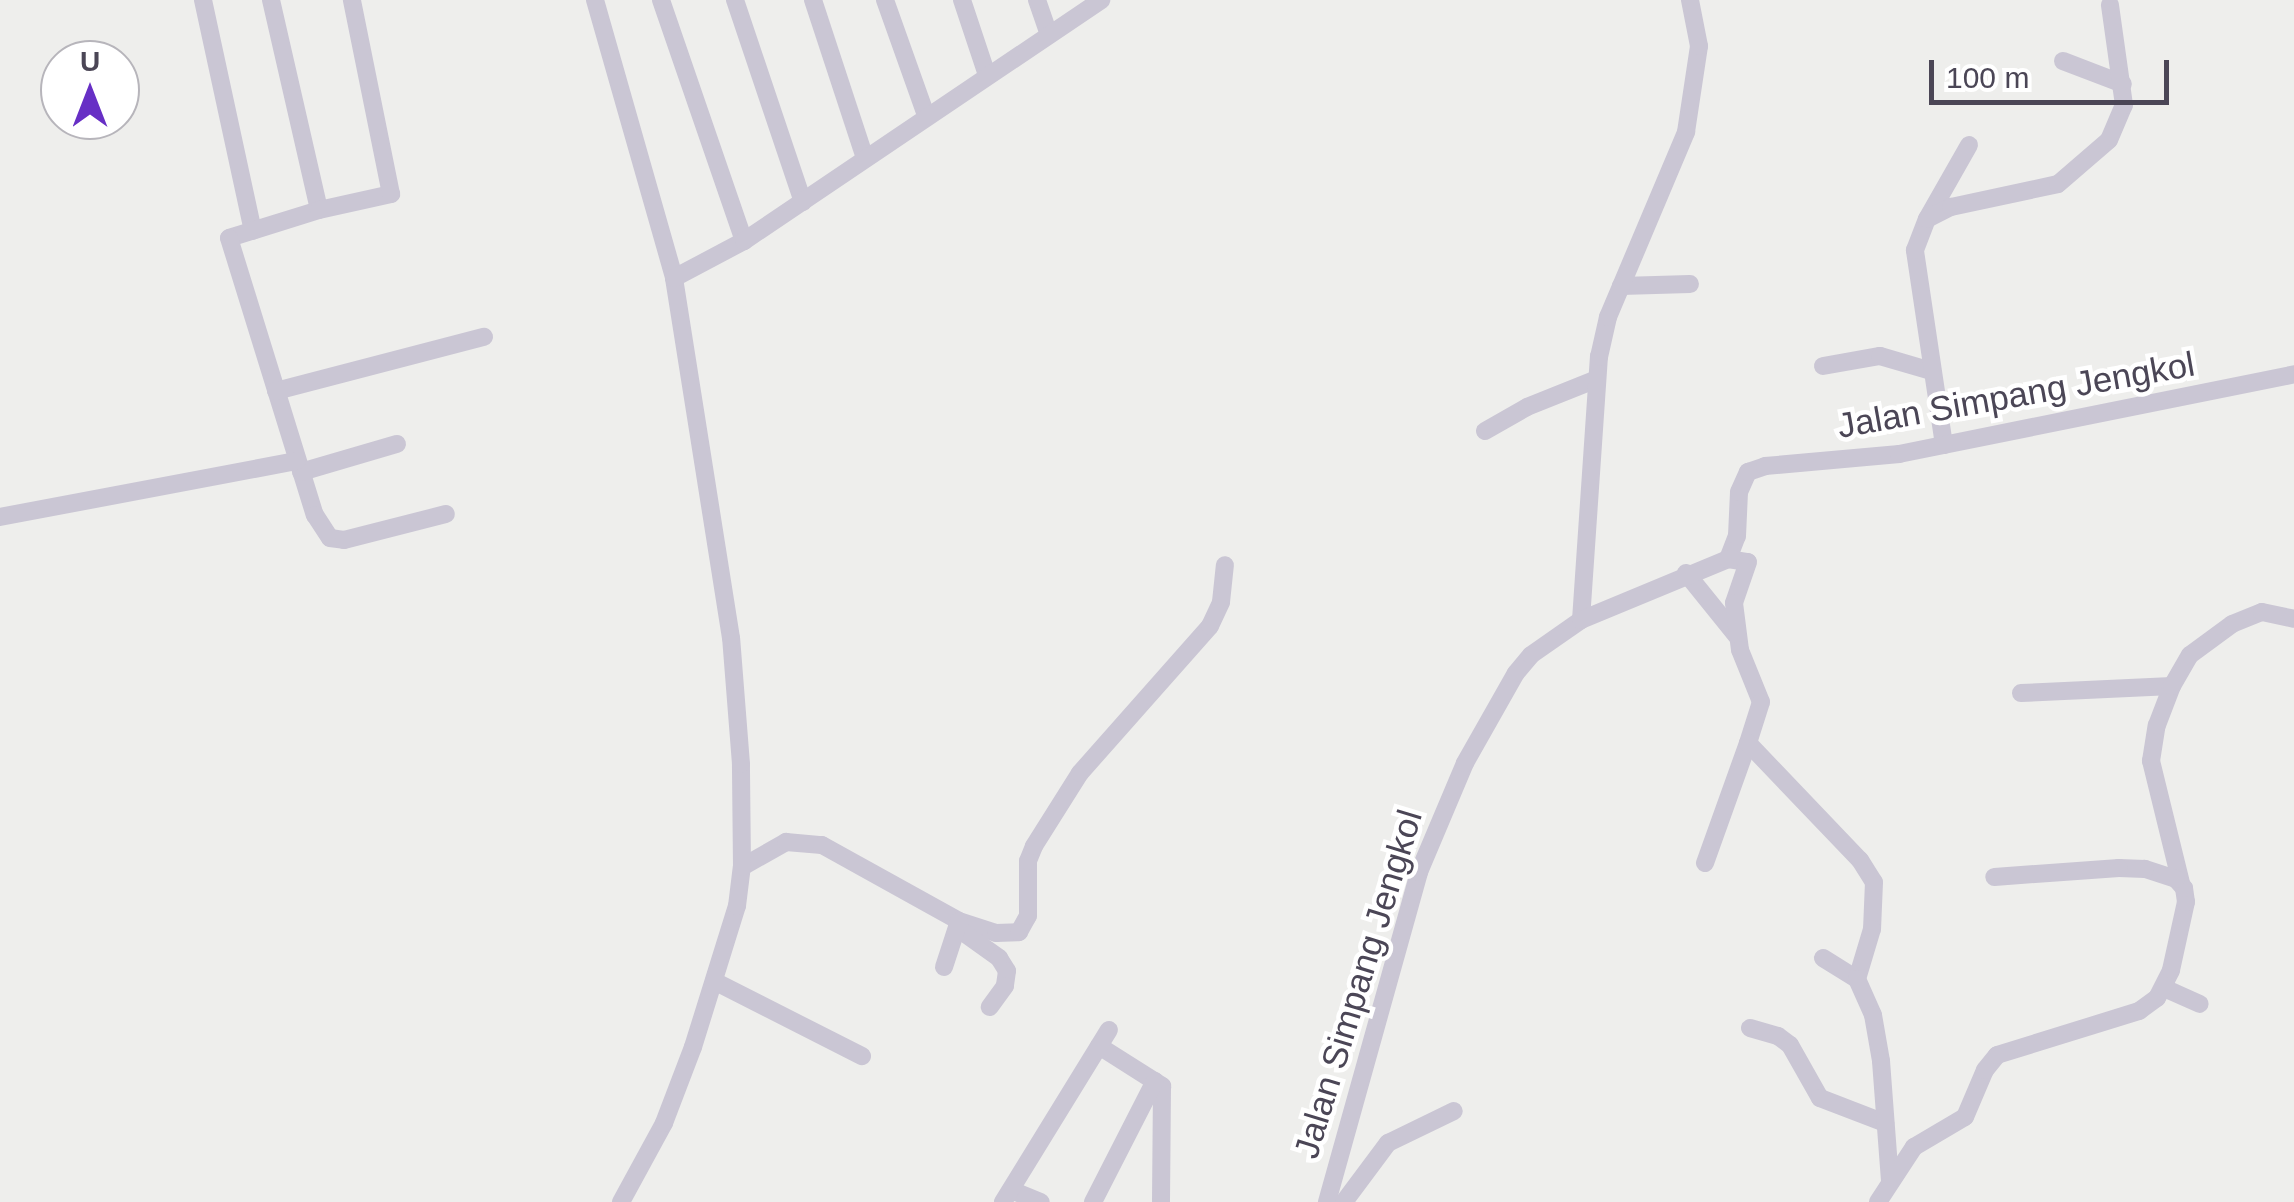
<!DOCTYPE html>
<style>
body{margin:0}
#map{position:relative;width:2294px;height:1202px;overflow:hidden;background:#eeeeec;font-family:Helvetica,sans-serif}
div>[style]{position:absolute}
.minor>*{height:18px;margin:-9px;padding:0 9px;transform-origin:9px;border-radius:9px;background:#cac6d4}
span{translate:-50% -50%;white-space:nowrap;text-align:center;line-height:1.15;-webkit-text-stroke:9px #fff;paint-order:stroke}
.street-label{font-size:35px;color:#4b4656}
.north{position:absolute;left:40px;top:40px;width:100px;height:100px;box-sizing:border-box;background:#fff;border:2px solid #b7b5bb;border-radius:50%;rotate:0deg;font-size:28px;font-weight:700;line-height:40px;text-align:center;color:#4b4656}
.north::after{content:'';display:block;margin:auto;width:35px;height:45px;background:#672fc5;clip-path:polygon(50% 0,100% 100%,50% 72%,0 100%)}
.scale{position:absolute;left:1929px;top:60px;width:240px;height:45px;box-sizing:border-box;border:5px solid #4b4656;border-top:0;padding-left:12px;font-size:30px;line-height:35px;white-space:nowrap;color:#4b4656;-webkit-text-stroke:8px #fff;paint-order:stroke}
</style>
<div id="map">
<div class="minor">
<div style="left:203px;top:0;width:236px;rotate:77.8deg"></div>
<div style="left:271px;top:0;width:215px;rotate:77.1deg"></div>
<div style="left:319px;top:210px;width:94px;rotate:162.7deg"></div>
<div style="left:229px;top:238px;width:290px;rotate:72.8deg"></div>
<div style="left:315px;top:515px;width:27px;rotate:57deg"></div>
<div style="left:330px;top:538px;width:14px;rotate:8deg"></div>
<div style="left:344px;top:540px;width:105px;rotate:-14.3deg"></div>
<div style="left:595px;top:0;width:289px;rotate:74.1deg"></div>
<div style="left:661px;top:0;width:255px;rotate:71deg"></div>
<div style="left:735px;top:0;width:213px;rotate:71.4deg"></div>
<div style="left:813px;top:0;width:166px;rotate:71.8deg"></div>
<div style="left:885px;top:0;width:122px;rotate:70.4deg"></div>
<div style="left:962px;top:0;width:79px;rotate:71.6deg"></div>
<div style="left:1037px;top:0;width:36px;rotate:71deg"></div>
<div style="left:2063px;top:61px;width:64px;rotate:21deg"></div>
<div style="left:319px;top:210px;width:74px;rotate:-12.5deg"></div>
<div style="left:391px;top:194px;width:198px;rotate:-101.4deg"></div>
<div style="left:1927px;top:219px;width:85px;rotate:-60.4deg"></div>
<div style="left:1621px;top:286px;width:69px;rotate:-1.7deg"></div>
<div style="left:1823px;top:366px;width:58px;rotate:-10deg"></div>
<div style="left:1880px;top:356px;width:53px;rotate:16.4deg"></div>
<div style="left:276px;top:391px;width:215px;rotate:-14.6deg"></div>
<div style="left:1485px;top:431px;width:48px;rotate:-29.7deg"></div>
<div style="left:1527px;top:407px;width:75px;rotate:-21.8deg"></div>
<div style="left:1944px;top:445px;width:197px;rotate:-98.5deg"></div>
<div style="left:1915px;top:250px;width:33px;rotate:-69deg"></div>
<div style="left:1927px;top:219px;width:27px;rotate:-27deg"></div>
<div style="left:1951px;top:207px;width:109px;rotate:-12.1deg"></div>
<div style="left:2058px;top:184px;width:67px;rotate:-40.8deg"></div>
<div style="left:2109px;top:140px;width:38px;rotate:-67deg"></div>
<div style="left:2124px;top:105px;width:101px;rotate:-98deg"></div>
<div style="left:301px;top:472px;width:100px;rotate:-16.3deg"></div>
<div style="left:0;top:517px;width:302px;rotate:-10.7deg"></div>
<div style="left:1728px;top:559px;width:25px;rotate:-69deg"></div>
<div style="left:1737px;top:536px;width:44px;rotate:-87.4deg"></div>
<div style="left:1739px;top:492px;width:22px;rotate:-66deg"></div>
<div style="left:1748px;top:472px;width:18px;rotate:-19deg"></div>
<div style="left:1765px;top:466px;width:135px;rotate:-5.1deg"></div>
<div style="left:1899px;top:454px;width:403px;rotate:-11.4deg"></div>
<div style="left:1686px;top:573px;width:80px;rotate:51.1deg"></div>
<div style="left:1581px;top:620px;width:264px;rotate:-86.1deg"></div>
<div style="left:1599px;top:357px;width:41px;rotate:-77.3deg"></div>
<div style="left:1608px;top:317px;width:201px;rotate:-67.1deg"></div>
<div style="left:1686px;top:132px;width:87px;rotate:-81.4deg"></div>
<div style="left:1699px;top:46px;width:47px;rotate:-101.1deg"></div>
<div style="left:2021px;top:693px;width:151px;rotate:-2.7deg"></div>
<div style="left:1705px;top:863px;width:127px;rotate:-70.3deg"></div>
<div style="left:742px;top:867px;width:51px;rotate:-29.6deg"></div>
<div style="left:786px;top:842px;width:36px;rotate:5deg"></div>
<div style="left:822px;top:845px;width:157px;rotate:29deg"></div>
<div style="left:959px;top:921px;width:39px;rotate:18deg"></div>
<div style="left:996px;top:933px;width:23px;rotate:-2deg"></div>
<div style="left:1019px;top:932px;width:18px;rotate:-61deg"></div>
<div style="left:1028px;top:916px;width:55px;rotate:-90deg"></div>
<div style="left:1028px;top:861px;width:16px;rotate:-68deg"></div>
<div style="left:1034px;top:846px;width:86px;rotate:-57.8deg"></div>
<div style="left:1080px;top:773px;width:196px;rotate:-48.5deg"></div>
<div style="left:1210px;top:626px;width:26px;rotate:-65deg"></div>
<div style="left:1221px;top:602px;width:37px;rotate:-84deg"></div>
<div style="left:2181px;top:883px;width:126px;rotate:-103.8deg"></div>
<div style="left:2151px;top:761px;width:36px;rotate:-81deg"></div>
<div style="left:2157px;top:725px;width:42px;rotate:-69deg"></div>
<div style="left:2172px;top:686px;width:36px;rotate:-60deg"></div>
<div style="left:2190px;top:655px;width:52px;rotate:-36.4deg"></div>
<div style="left:2232px;top:624px;width:32px;rotate:-22deg"></div>
<div style="left:2262px;top:612px;width:33px;rotate:12deg"></div>
<div style="left:957px;top:928px;width:52px;rotate:35.5deg"></div>
<div style="left:999px;top:958px;width:15px;rotate:58deg"></div>
<div style="left:1007px;top:971px;width:15px;rotate:98deg"></div>
<div style="left:1005px;top:986px;width:26px;rotate:126deg"></div>
<div style="left:1823px;top:958px;width:40px;rotate:32deg"></div>
<div style="left:944px;top:967px;width:48px;rotate:-71.9deg"></div>
<div style="left:714px;top:981px;width:166px;rotate:26.9deg"></div>
<div style="left:2164px;top:988px;width:39px;rotate:24deg"></div>
<div style="left:1750px;top:1028px;width:29px;rotate:16deg"></div>
<div style="left:1778px;top:1036px;width:15px;rotate:37deg"></div>
<div style="left:1790px;top:1045px;width:61px;rotate:60.5deg"></div>
<div style="left:1820px;top:1098px;width:70px;rotate:21deg"></div>
<div style="left:1099px;top:1046px;width:75px;rotate:32.4deg"></div>
<div style="left:1162px;top:1086px;width:116px;rotate:90.5deg"></div>
<div style="left:1011px;top:1190px;width:32px;rotate:22deg"></div>
<div style="left:621px;top:1202px;width:90px;rotate:-61.4deg"></div>
<div style="left:664px;top:1123px;width:81px;rotate:-69.1deg"></div>
<div style="left:693px;top:1047px;width:148px;rotate:-72.7deg"></div>
<div style="left:737px;top:906px;width:39px;rotate:-83deg"></div>
<div style="left:742px;top:867px;width:103px;rotate:-90.6deg"></div>
<div style="left:741px;top:764px;width:126px;rotate:-94.5deg"></div>
<div style="left:731px;top:638px;width:364px;rotate:-99deg"></div>
<div style="left:674px;top:278px;width:79px;rotate:-27.9deg"></div>
<div style="left:744px;top:241px;width:431px;rotate:-34deg"></div>
<div style="left:1003px;top:1202px;width:202px;rotate:-58.4deg"></div>
<div style="left:1093px;top:1202px;width:136px;rotate:-62.9deg"></div>
<div style="left:1327px;top:1202px;width:343px;rotate:-74.4deg"></div>
<div style="left:1419px;top:872px;width:118px;rotate:-67.1deg"></div>
<div style="left:1465px;top:763px;width:103px;rotate:-60.5deg"></div>
<div style="left:1516px;top:673px;width:23px;rotate:-50deg"></div>
<div style="left:1531px;top:655px;width:61px;rotate:-35deg"></div>
<div style="left:1581px;top:620px;width:159px;rotate:-22.5deg"></div>
<div style="left:1728px;top:559px;width:20px;rotate:9deg"></div>
<div style="left:1748px;top:562px;width:43px;rotate:108.9deg"></div>
<div style="left:1734px;top:603px;width:47px;rotate:82.7deg"></div>
<div style="left:1740px;top:650px;width:56px;rotate:68deg"></div>
<div style="left:1761px;top:702px;width:43px;rotate:107.6deg"></div>
<div style="left:1748px;top:743px;width:162px;rotate:46.3deg"></div>
<div style="left:1860px;top:860px;width:26px;rotate:58deg"></div>
<div style="left:1874px;top:882px;width:47px;rotate:92.4deg"></div>
<div style="left:1872px;top:929px;width:52px;rotate:106.7deg"></div>
<div style="left:1857px;top:979px;width:39px;rotate:66deg"></div>
<div style="left:1873px;top:1015px;width:47px;rotate:80.1deg"></div>
<div style="left:1881px;top:1061px;width:121px;rotate:85.7deg"></div>
<div style="left:1344px;top:1202px;width:74px;rotate:-53.3deg"></div>
<div style="left:1388px;top:1143px;width:73px;rotate:-25.9deg"></div>
<div style="left:1878px;top:1202px;width:66px;rotate:-56.8deg"></div>
<div style="left:1914px;top:1147px;width:59px;rotate:-30.5deg"></div>
<div style="left:1965px;top:1117px;width:51px;rotate:-66.9deg"></div>
<div style="left:1985px;top:1070px;width:19px;rotate:-51deg"></div>
<div style="left:1997px;top:1055px;width:149px;rotate:-17.2deg"></div>
<div style="left:2139px;top:1011px;width:22px;rotate:-36deg"></div>
<div style="left:2157px;top:998px;width:31px;rotate:-63deg"></div>
<div style="left:2171px;top:970px;width:70px;rotate:-77.6deg"></div>
<div style="left:2186px;top:902px;width:14px;rotate:-98deg"></div>
<div style="left:2184px;top:888px;width:12px;rotate:-132deg"></div>
<div style="left:2176px;top:879px;width:33px;rotate:-162deg"></div>
<div style="left:2145px;top:869px;width:26px;rotate:-178deg"></div>
<div style="left:2119px;top:868px;width:125px;rotate:175.9deg"></div>
</div>
<div class="street-label">
<span style="left:2016px;top:395px;rotate:-10deg">Jalan Simpang Jengkol</span>
<span style="left:1358px;top:984px;rotate:-73deg">Jalan Simpang Jengkol</span>
</div>
<div class="north">U</div>
<div class="scale">100 m</div>
</div>
